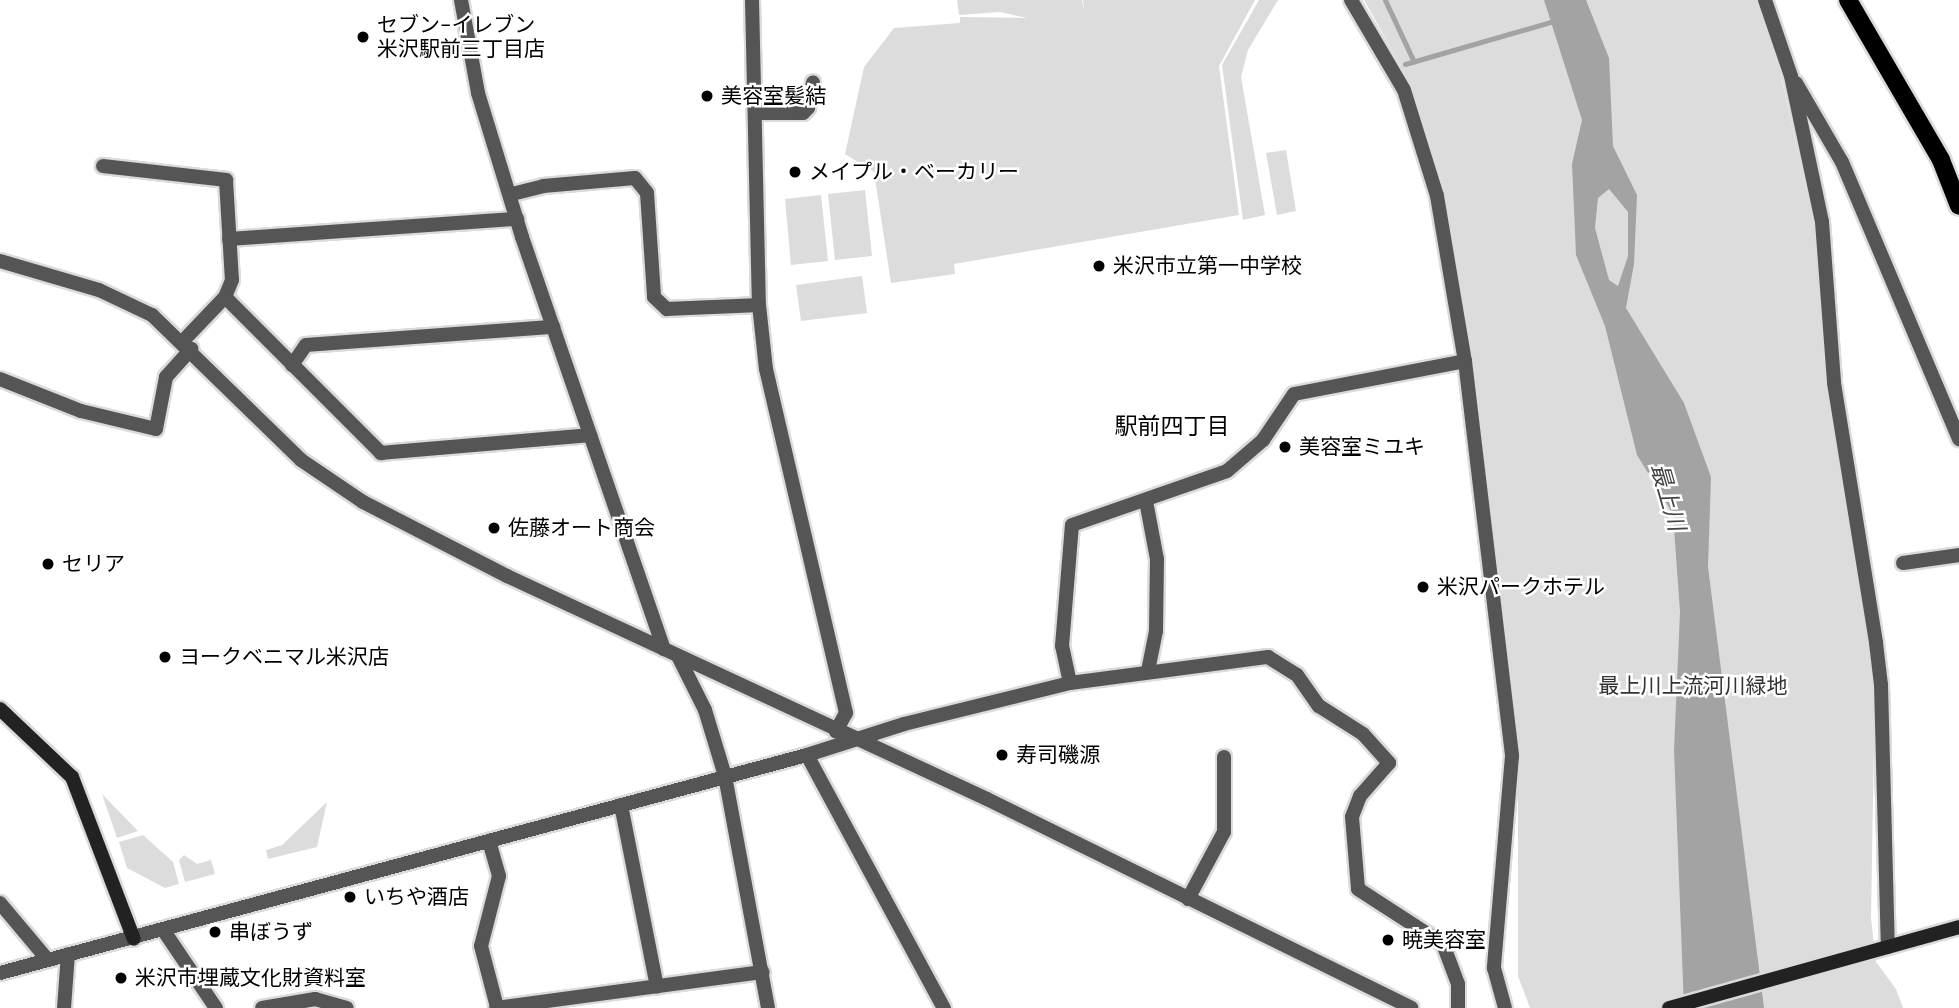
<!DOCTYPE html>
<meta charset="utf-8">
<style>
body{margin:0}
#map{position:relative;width:1959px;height:1008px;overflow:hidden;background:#fff;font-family:"DM Sans","Noto Sans JP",sans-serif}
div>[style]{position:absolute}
.green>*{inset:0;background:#dcdcdc}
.water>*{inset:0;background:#a3a3a3}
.stream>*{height:5px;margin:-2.5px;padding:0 2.5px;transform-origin:2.5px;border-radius:2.5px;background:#a3a3a3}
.roads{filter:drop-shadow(2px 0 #dbdbdb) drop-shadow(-2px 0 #dbdbdb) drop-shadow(0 2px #dbdbdb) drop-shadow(0 -2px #dbdbdb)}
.street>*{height:14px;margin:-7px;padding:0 7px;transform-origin:7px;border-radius:7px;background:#555}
.secondary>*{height:14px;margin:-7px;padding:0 7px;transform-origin:7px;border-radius:7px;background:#222}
.primary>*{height:18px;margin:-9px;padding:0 9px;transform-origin:9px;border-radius:9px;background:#000}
.dots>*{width:19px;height:19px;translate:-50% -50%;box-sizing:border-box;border:4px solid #fff;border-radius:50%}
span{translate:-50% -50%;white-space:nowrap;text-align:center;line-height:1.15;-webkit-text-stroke:5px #fff;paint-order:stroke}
.poi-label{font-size:21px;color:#000}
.left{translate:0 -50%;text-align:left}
.park-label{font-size:21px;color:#333}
.neighbourhood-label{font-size:23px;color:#000}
.water-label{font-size:23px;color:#444;font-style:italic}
</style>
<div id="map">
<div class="green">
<div style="clip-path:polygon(957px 0,1082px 0,1084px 11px,1083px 0,1255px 0,1219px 66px,1239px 215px,954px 264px,955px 274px,891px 283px,874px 172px,845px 154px,864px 67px,894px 28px,960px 23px,960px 17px,1027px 18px,1000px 12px,959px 15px)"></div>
<div style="clip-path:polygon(1259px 0,1278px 0,1248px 50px,1241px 77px,1265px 215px,1243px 220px,1222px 65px)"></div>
<div style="clip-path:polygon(1364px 0,1756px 0,1781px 76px,1813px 223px,1831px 401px,1875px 679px,1871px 918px,1876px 962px,1896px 989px,1903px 1008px,1530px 1008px,1518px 976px,1518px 752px,1459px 277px,1443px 183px,1411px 84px)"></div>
<div style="clip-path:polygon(1286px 150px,1296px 211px,1277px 215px,1266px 153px)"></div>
<div style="clip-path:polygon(865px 190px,872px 256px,835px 260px,828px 194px)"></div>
<div style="clip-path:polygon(821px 195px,828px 261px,791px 265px,785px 199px)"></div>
<div style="clip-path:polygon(862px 276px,867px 313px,801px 321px,796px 285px)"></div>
<div style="clip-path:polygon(102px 794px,138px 831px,117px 838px)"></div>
<div style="clip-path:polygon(327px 802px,317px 847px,268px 859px,266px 850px,282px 845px)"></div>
<div style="clip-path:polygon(143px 835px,173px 862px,179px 884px,165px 888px,127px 868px,119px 842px)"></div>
<div style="clip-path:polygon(184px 855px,197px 864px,211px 860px,215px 874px,185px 882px,179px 860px)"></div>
</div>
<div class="water">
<div style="clip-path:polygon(evenodd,1544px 0,1586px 0,1609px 58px,1613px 146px,1637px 195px,1634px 264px,1626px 308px,1684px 403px,1711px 477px,1708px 567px,1764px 1008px,1684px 1008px,1674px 750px,1680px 612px,1673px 514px,1637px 455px,1605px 326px,1576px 255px,1572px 164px,1582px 120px,1544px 0,1609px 189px,1628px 212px,1628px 256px,1618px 286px,1609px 280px,1595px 228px,1598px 198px,1609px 189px)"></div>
</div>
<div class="stream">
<div style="left:1385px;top:0;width:68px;rotate:64.9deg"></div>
<div style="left:1405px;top:64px;width:158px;rotate:-16.1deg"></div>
</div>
<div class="roads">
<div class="street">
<div style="left:461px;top:0;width:95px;rotate:79.6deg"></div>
<div style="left:478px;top:93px;width:151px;rotate:73deg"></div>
<div style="left:522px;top:237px;width:436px;rotate:71deg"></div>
<div style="left:752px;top:0;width:305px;rotate:88.7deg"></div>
<div style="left:759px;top:305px;width:64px;rotate:83.8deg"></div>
<div style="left:766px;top:369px;width:353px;rotate:76.9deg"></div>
<div style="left:846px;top:713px;width:21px;rotate:119deg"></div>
<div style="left:1351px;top:0;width:104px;rotate:59.5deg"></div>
<div style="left:1404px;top:90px;width:111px;rotate:72.7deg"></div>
<div style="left:1437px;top:196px;width:167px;rotate:80.4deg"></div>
<div style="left:1465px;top:361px;width:398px;rotate:83.2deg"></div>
<div style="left:1512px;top:756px;width:213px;rotate:94.9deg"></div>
<div style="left:1494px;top:968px;width:41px;rotate:74.6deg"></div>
<div style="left:1765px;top:0;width:80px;rotate:71.1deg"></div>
<div style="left:1791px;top:76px;width:149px;rotate:78deg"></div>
<div style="left:1822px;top:222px;width:161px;rotate:85.7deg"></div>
<div style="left:1834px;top:383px;width:263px;rotate:80.8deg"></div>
<div style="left:1876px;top:643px;width:42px;rotate:83.2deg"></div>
<div style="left:1881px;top:685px;width:262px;rotate:88.5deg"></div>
<div style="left:1796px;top:83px;width:91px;rotate:59.8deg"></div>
<div style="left:1842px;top:162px;width:301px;rotate:67.1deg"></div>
<div style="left:756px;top:113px;width:47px"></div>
<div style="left:803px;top:113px;width:7px;rotate:-45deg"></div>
<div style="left:808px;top:108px;width:26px;rotate:-79deg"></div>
<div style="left:103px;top:166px;width:124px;rotate:6.5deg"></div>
<div style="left:226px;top:180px;width:100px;rotate:86.6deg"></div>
<div style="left:232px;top:280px;width:18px;rotate:112deg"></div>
<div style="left:225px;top:297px;width:221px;rotate:45deg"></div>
<div style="left:381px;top:453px;width:210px;rotate:-4.9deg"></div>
<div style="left:512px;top:194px;width:32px;rotate:-14deg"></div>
<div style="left:543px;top:186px;width:92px;rotate:-5deg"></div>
<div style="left:635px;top:178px;width:19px;rotate:51deg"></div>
<div style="left:647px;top:193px;width:104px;rotate:86.1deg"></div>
<div style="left:654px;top:297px;width:18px;rotate:43deg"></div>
<div style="left:667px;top:309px;width:92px;rotate:-2.5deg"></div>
<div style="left:229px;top:239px;width:289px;rotate:-4deg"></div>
<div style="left:0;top:261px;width:103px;rotate:16.3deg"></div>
<div style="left:99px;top:290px;width:59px;rotate:25.3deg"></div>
<div style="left:152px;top:315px;width:208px;rotate:44.2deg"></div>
<div style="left:301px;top:460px;width:75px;rotate:34.1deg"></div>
<div style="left:363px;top:502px;width:162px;rotate:27.2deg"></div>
<div style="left:507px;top:576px;width:529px;rotate:24.92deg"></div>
<div style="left:987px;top:799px;width:473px;rotate:26.2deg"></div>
<div style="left:183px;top:341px;width:61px;rotate:-46.3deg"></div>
<div style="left:292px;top:365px;width:24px;rotate:-55deg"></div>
<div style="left:306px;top:345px;width:248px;rotate:-4.2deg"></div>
<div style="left:0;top:379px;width:87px;rotate:21.6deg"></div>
<div style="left:81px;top:411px;width:77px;rotate:13.5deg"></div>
<div style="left:156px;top:429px;width:53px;rotate:-79.1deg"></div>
<div style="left:166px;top:377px;width:38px;rotate:-48deg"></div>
<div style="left:1146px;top:501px;width:59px;rotate:79.3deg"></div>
<div style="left:1157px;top:559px;width:72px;rotate:90.8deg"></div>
<div style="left:1156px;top:631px;width:41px;rotate:101.3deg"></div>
<div style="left:1903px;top:563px;width:57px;rotate:-8.1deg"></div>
<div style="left:678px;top:656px;width:60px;rotate:63.4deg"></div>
<div style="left:705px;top:710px;width:69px;rotate:73.1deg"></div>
<div style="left:725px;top:776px;width:236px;rotate:79.5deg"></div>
<div style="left:1070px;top:683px;width:38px;rotate:-102deg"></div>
<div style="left:1062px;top:646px;width:121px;rotate:-85.3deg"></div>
<div style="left:1072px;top:525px;width:164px;rotate:-19.2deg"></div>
<div style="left:1227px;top:471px;width:48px;rotate:-40.7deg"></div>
<div style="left:1263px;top:440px;width:55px;rotate:-56deg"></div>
<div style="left:1294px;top:394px;width:174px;rotate:-10.9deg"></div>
<div style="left:807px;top:755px;width:288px;rotate:61.6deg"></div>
<div style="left:621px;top:805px;width:185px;rotate:78.8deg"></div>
<div style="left:489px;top:841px;width:36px;rotate:74deg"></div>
<div style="left:499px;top:876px;width:72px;rotate:104.4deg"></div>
<div style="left:481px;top:946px;width:63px;rotate:75.3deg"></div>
<div style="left:1188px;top:899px;width:76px;rotate:-61.8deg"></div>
<div style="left:1224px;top:832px;width:75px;rotate:-90deg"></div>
<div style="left:0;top:903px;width:73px;rotate:50deg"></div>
<div style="left:164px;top:931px;width:93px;rotate:56deg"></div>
<div style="left:0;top:973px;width:836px;rotate:-15.12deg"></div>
<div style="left:807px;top:755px;width:102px;rotate:-17.7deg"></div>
<div style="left:904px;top:724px;width:171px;rotate:-13.9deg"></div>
<div style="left:1070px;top:683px;width:200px;rotate:-7.5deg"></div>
<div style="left:1268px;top:657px;width:34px;rotate:32deg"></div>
<div style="left:1297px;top:675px;width:38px;rotate:55deg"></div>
<div style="left:1319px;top:706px;width:52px;rotate:32.5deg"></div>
<div style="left:1363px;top:734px;width:39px;rotate:48deg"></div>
<div style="left:1389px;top:763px;width:44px;rotate:131.3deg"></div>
<div style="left:1360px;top:796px;width:22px;rotate:111deg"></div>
<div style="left:1352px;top:817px;width:72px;rotate:85.2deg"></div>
<div style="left:1358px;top:889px;width:101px;rotate:32.9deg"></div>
<div style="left:1443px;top:944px;width:43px;rotate:69.4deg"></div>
<div style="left:1458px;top:984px;width:24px;rotate:90deg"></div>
<div style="left:64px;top:1008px;width:54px;rotate:-85.8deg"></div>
<div style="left:262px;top:1008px;width:54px;rotate:-9.6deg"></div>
<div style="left:315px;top:999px;width:33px;rotate:16deg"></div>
<div style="left:496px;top:1008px;width:269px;rotate:-7.7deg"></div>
</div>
<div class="secondary">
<div style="left:0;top:709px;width:99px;rotate:43.4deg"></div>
<div style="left:72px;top:777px;width:173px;rotate:69.1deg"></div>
<div style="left:1669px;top:1008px;width:301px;rotate:-15.6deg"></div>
</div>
<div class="primary">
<div style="left:1848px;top:0;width:185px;rotate:59.8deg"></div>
<div style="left:1941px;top:160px;width:49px;rotate:68.6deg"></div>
</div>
</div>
<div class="dots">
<div style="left:363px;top:37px;background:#000"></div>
<div style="left:707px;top:96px;background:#000"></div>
<div style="left:795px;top:172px;background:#000"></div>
<div style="left:1099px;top:266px;background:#000"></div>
<div style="left:1285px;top:447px;background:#000"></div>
<div style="left:494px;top:528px;background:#000"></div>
<div style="left:48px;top:564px;background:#000"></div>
<div style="left:1423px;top:587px;background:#000"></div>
<div style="left:165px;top:657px;background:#000"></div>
<div style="left:1002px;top:755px;background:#000"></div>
<div style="left:350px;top:897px;background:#000"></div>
<div style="left:215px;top:932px;background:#000"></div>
<div style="left:1388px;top:940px;background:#000"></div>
<div style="left:121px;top:978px;background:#000"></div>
</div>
<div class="poi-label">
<span class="left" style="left:377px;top:37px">セブン-イレブン<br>米沢駅前三丁目店</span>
<span class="left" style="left:721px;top:96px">美容室髪結</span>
<span class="left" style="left:809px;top:172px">メイプル・ベーカリー</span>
<span class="left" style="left:1113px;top:266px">米沢市立第一中学校</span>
<span class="left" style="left:1299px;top:447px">美容室ミユキ</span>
<span class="left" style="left:508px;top:528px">佐藤オート商会</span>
<span class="left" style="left:62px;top:564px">セリア</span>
<span class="left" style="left:1437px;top:587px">米沢パークホテル</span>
<span class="left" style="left:179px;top:657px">ヨークベニマル米沢店</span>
<span class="left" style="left:1016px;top:755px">寿司磯源</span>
<span class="left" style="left:364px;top:897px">いちや酒店</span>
<span class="left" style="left:229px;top:932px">串ぼうず</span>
<span class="left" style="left:1402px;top:940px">暁美容室</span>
<span class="left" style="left:135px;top:978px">米沢市埋蔵文化財資料室</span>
</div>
<div class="park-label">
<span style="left:1693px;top:686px">最上川上流河川緑地</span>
</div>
<div class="neighbourhood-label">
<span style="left:1172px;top:426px">駅前四丁目</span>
</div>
<div class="water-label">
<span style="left:1668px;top:497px;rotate:74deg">最上川</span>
</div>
</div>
